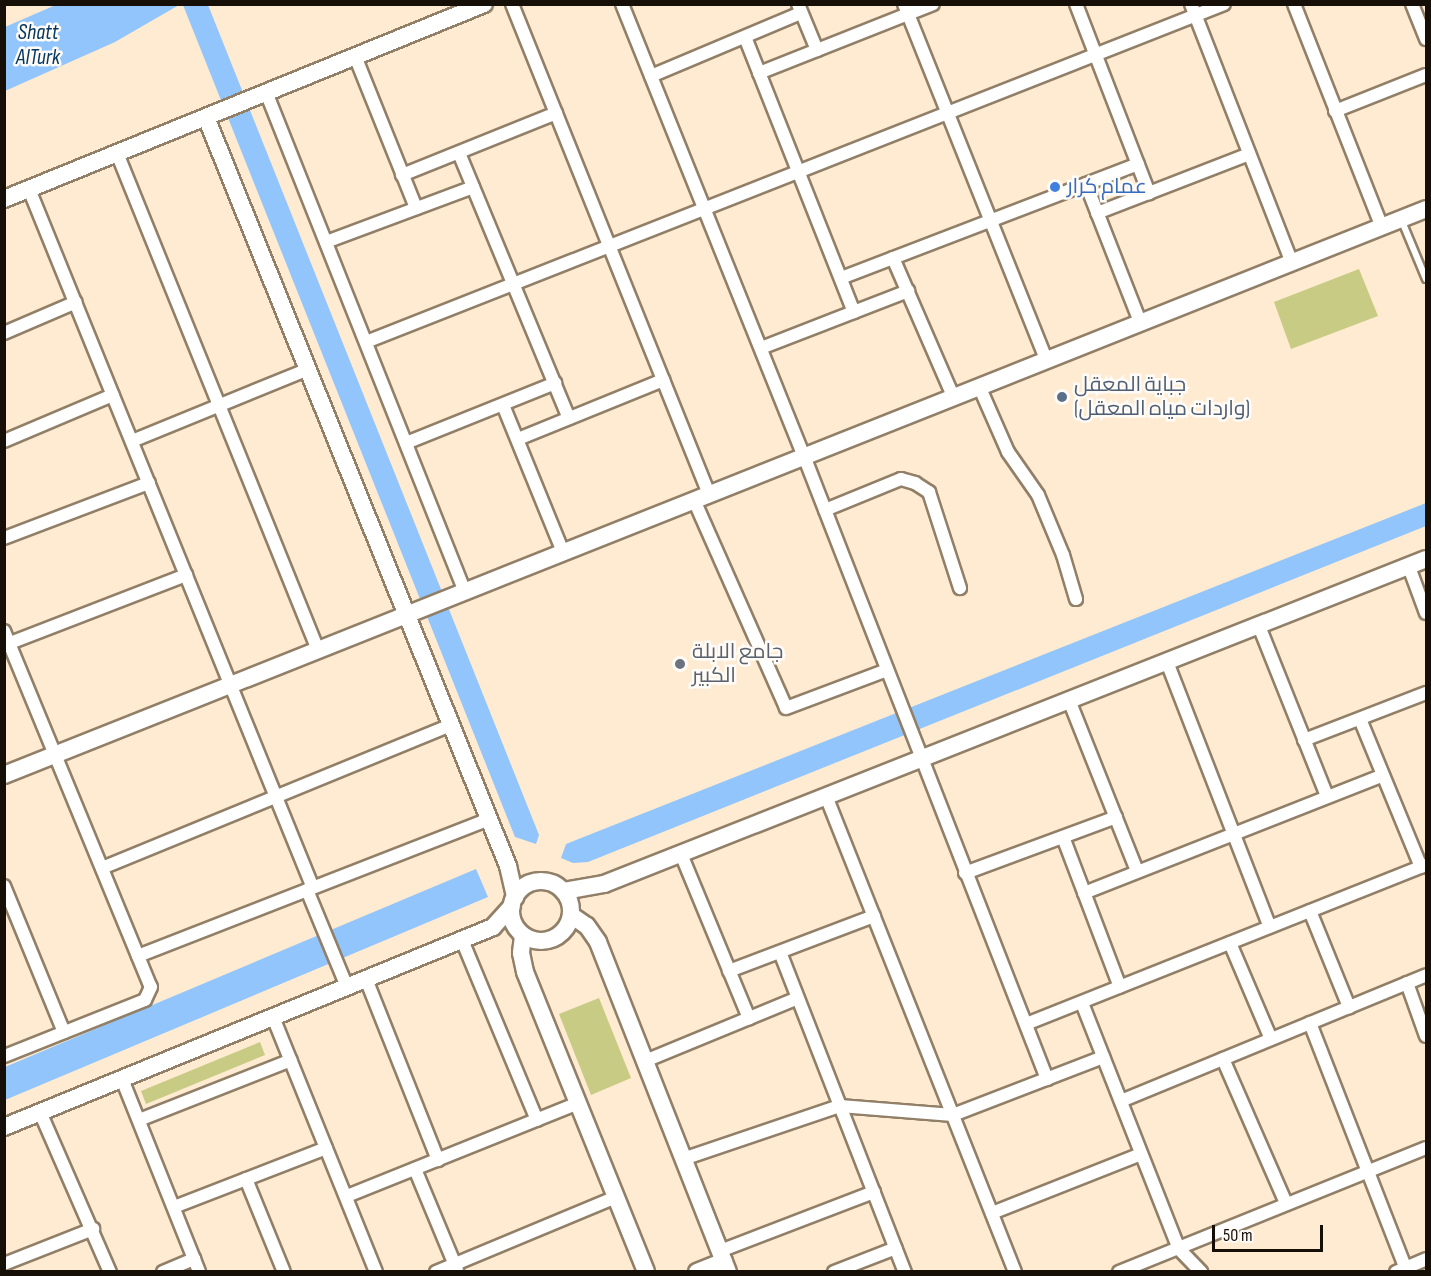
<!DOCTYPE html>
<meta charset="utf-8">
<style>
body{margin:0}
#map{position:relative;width:1431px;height:1276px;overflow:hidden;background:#ffebd1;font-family:"Sofia Sans Condensed",Cairo,sans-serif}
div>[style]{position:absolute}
.green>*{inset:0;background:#c8cb84}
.water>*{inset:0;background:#91c5fb}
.roads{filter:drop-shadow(2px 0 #917f68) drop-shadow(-2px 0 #917f68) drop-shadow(0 2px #917f68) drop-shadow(0 -2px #917f68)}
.service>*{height:6px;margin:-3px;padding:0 3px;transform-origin:3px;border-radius:3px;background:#fff}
.minor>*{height:12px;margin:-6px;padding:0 6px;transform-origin:6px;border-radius:6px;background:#fff}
.tertiary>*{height:16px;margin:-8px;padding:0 8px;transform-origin:8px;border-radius:8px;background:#fff}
.tertiary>.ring{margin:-8px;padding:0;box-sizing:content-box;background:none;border:16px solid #fff;border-radius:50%}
.dots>*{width:16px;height:16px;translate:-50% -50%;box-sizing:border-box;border:3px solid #fffbf6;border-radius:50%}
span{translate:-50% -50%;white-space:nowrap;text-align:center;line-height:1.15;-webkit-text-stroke:5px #fffbf6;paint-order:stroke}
.shop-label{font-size:21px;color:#366cbe}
.left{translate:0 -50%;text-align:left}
.service-label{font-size:21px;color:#4e5e75}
.worship-label{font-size:21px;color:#5b616d}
.water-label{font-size:22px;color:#073862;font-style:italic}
.frame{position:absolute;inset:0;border:6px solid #160f07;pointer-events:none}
.scale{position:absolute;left:1212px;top:1225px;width:111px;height:27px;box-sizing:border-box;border:3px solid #160f07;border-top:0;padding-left:8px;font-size:18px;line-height:21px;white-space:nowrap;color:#160f07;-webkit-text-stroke:4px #fffbf6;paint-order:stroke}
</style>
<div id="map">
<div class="green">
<div style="clip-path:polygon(1359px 269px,1378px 316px,1291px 349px,1274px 302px)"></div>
<div style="clip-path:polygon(599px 998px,631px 1078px,591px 1095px,559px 1014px)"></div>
<div style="clip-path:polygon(260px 1042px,265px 1055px,146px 1104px,141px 1091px)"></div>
</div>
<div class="water">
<div style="clip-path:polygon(58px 4px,179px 4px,179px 5px,115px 42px,5px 91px,5px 27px)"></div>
<div style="clip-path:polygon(183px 5px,208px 5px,539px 835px,536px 844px,515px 837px)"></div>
<div style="clip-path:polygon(1426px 503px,1426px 526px,588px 862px,573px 863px,561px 858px,566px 844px)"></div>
<div style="clip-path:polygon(476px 869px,488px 897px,5px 1100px,5px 1067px)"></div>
</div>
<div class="roads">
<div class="service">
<div style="left:1401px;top:219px;width:65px;rotate:67.4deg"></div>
</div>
<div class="minor">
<div style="left:512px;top:4px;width:528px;rotate:68.1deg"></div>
<div style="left:622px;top:4px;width:487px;rotate:68.1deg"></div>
<div style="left:804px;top:456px;width:669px;rotate:68.69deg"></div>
<div style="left:798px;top:4px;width:50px;rotate:67.6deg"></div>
<div style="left:904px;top:4px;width:382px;rotate:68.2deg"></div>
<div style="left:1076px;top:4px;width:203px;rotate:68.9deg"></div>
<div style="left:1191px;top:4px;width:276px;rotate:68.7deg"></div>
<div style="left:1294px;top:4px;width:240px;rotate:68.5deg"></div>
<div style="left:1412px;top:4px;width:38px;rotate:68deg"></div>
<div style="left:745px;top:37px;width:296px;rotate:68.4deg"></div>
<div style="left:355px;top:56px;width:164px;rotate:68.1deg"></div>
<div style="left:759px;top:73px;width:187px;rotate:-21.6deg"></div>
<div style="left:651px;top:76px;width:163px;rotate:-22.8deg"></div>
<div style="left:266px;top:92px;width:538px;rotate:68.3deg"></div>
<div style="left:1335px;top:111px;width:98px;rotate:-21.6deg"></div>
<div style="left:117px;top:153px;width:536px;rotate:67.98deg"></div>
<div style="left:459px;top:153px;width:287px;rotate:67.5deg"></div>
<div style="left:402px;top:175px;width:166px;rotate:-21.9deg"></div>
<div style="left:1086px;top:184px;width:148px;rotate:68.6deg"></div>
<div style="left:29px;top:189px;width:754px;rotate:67.89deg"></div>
<div style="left:1097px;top:213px;width:163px;rotate:-21.2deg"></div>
<div style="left:326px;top:242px;width:157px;rotate:-20.5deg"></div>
<div style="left:893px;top:258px;width:150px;rotate:66.5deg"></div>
<div style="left:841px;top:278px;width:318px;rotate:-21deg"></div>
<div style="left:4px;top:333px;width:78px;rotate:-23.3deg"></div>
<div style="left:366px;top:342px;width:922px;rotate:-21.5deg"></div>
<div style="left:761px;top:348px;width:158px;rotate:-21.2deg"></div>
<div style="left:979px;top:386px;width:72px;rotate:66.3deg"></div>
<div style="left:1008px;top:452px;width:52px;rotate:55.1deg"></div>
<div style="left:1038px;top:495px;width:65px;rotate:67.4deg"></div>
<div style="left:1063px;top:555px;width:46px;rotate:73.5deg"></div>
<div style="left:503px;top:405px;width:159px;rotate:67.8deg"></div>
<div style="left:518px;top:439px;width:157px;rotate:-22.1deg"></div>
<div style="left:4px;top:441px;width:118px;rotate:-22.9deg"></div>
<div style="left:132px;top:441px;width:190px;rotate:-22.2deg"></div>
<div style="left:406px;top:443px;width:161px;rotate:-21.9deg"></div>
<div style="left:694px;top:500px;width:227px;rotate:66.1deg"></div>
<div style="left:786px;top:708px;width:108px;rotate:-20.6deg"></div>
<div style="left:825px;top:510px;width:82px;rotate:-22.2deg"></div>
<div style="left:901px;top:479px;width:15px;rotate:16deg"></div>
<div style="left:915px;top:483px;width:17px;rotate:33deg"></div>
<div style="left:929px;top:492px;width:101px;rotate:72.1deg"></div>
<div style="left:4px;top:538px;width:155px;rotate:-20.8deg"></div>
<div style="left:1409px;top:567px;width:49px;rotate:69.7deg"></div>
<div style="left:1259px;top:626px;width:183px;rotate:68.2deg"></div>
<div style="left:4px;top:631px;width:385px;rotate:67.6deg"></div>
<div style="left:151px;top:987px;width:14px;rotate:115deg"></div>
<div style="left:145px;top:1000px;width:152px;rotate:158.3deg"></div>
<div style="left:10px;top:643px;width:189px;rotate:-21.1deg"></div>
<div style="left:1167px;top:662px;width:284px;rotate:68.8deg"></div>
<div style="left:1069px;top:700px;width:184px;rotate:68.3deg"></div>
<div style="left:1360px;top:719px;width:160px;rotate:67.6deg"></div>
<div style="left:1304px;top:740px;width:131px;rotate:-21.1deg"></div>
<div style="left:826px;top:796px;width:512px;rotate:68.34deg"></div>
<div style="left:1063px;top:837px;width:160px;rotate:69.2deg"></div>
<div style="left:681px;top:854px;width:178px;rotate:67.5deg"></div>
<div style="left:102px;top:868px;width:377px;rotate:-22.3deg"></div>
<div style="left:965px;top:873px;width:161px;rotate:-20.3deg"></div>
<div style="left:4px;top:886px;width:158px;rotate:67.7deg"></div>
<div style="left:307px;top:890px;width:105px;rotate:67.6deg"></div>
<div style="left:1084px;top:893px;width:321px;rotate:-21.5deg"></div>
<div style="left:1310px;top:911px;width:104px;rotate:67.9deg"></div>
<div style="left:462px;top:940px;width:195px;rotate:67.4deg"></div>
<div style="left:1230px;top:943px;width:104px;rotate:66.9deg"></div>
<div style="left:780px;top:952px;width:344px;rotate:68.7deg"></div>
<div style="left:138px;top:956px;width:377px;rotate:-21.3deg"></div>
<div style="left:729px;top:971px;width:155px;rotate:-20.8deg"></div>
<div style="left:366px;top:979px;width:195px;rotate:68.3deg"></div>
<div style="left:1407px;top:983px;width:56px;rotate:70.3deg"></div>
<div style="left:1082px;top:1003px;width:264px;rotate:68.5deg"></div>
<div style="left:1179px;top:1249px;width:32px;rotate:46deg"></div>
<div style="left:273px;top:1017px;width:275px;rotate:68deg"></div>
<div style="left:1310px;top:1023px;width:267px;rotate:68.7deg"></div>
<div style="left:1026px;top:1024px;width:430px;rotate:-21.7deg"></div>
<div style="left:1223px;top:1059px;width:157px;rotate:66.4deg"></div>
<div style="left:645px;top:1061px;width:165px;rotate:-22.4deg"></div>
<div style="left:122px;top:1079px;width:208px;rotate:68.2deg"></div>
<div style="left:1121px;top:1101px;width:330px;rotate:-22.4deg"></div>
<div style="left:40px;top:1112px;width:175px;rotate:66.4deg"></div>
<div style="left:139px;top:1120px;width:163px;rotate:-21.5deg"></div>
<div style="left:683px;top:1159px;width:166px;rotate:-18.7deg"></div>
<div style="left:840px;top:1106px;width:113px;rotate:4.6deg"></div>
<div style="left:953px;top:1115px;width:161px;rotate:-21.1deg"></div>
<div style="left:415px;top:1169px;width:109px;rotate:67.4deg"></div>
<div style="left:246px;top:1179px;width:100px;rotate:67.8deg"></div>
<div style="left:347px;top:1196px;width:249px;rotate:-21.9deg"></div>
<div style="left:174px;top:1207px;width:163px;rotate:-21.2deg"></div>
<div style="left:992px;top:1213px;width:160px;rotate:-21.6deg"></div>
<div style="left:720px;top:1251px;width:165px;rotate:-21deg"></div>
<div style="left:4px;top:1264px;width:96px;rotate:-21.5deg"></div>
<div style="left:163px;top:1272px;width:34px;rotate:-23deg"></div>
<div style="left:436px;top:1272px;width:195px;rotate:-22.6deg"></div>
<div style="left:834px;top:1272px;width:66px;rotate:-21.2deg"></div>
<div style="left:1119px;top:1272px;width:331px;rotate:-22deg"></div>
<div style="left:1396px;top:1272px;width:33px;rotate:-23deg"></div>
</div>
<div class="tertiary">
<div style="left:206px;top:117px;width:808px;rotate:68.04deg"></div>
<div style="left:508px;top:866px;width:32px;rotate:77deg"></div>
<div style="left:4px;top:199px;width:518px;rotate:-22.11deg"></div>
<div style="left:4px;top:775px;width:1531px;rotate:-21.7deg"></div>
<div class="ring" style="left:511px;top:881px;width:44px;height:44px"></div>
<div style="left:564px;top:891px;width:41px;rotate:-9.9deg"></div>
<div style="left:604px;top:884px;width:884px;rotate:-21.57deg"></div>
<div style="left:571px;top:915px;width:19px;rotate:35deg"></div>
<div style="left:587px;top:926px;width:19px;rotate:55deg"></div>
<div style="left:598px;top:942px;width:355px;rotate:68.5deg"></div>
<div style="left:523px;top:936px;width:17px;rotate:97deg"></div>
<div style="left:521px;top:953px;width:19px;rotate:78deg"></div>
<div style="left:525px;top:972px;width:323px;rotate:68deg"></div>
<div style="left:4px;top:1127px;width:528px;rotate:-22.24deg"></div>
<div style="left:493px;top:927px;width:28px;rotate:-48deg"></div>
<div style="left:697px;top:1272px;width:29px;rotate:-22deg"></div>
</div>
</div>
<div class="dots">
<div style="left:1055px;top:187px;background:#3f7fe0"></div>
<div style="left:1062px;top:397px;background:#5c6f8a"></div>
<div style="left:680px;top:664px;background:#6b7280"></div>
</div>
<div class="shop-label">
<span class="left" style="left:1067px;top:187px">عمام كرار</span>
</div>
<div class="service-label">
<span class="left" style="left:1074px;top:397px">جباية المعقل<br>(واردات مياه المعقل)</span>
</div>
<div class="worship-label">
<span class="left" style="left:692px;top:664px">جامع الابلة<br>الكبير</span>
</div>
<div class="water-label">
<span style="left:38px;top:45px">Shatt<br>AlTurk</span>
</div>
<div class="frame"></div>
<div class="scale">50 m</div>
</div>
